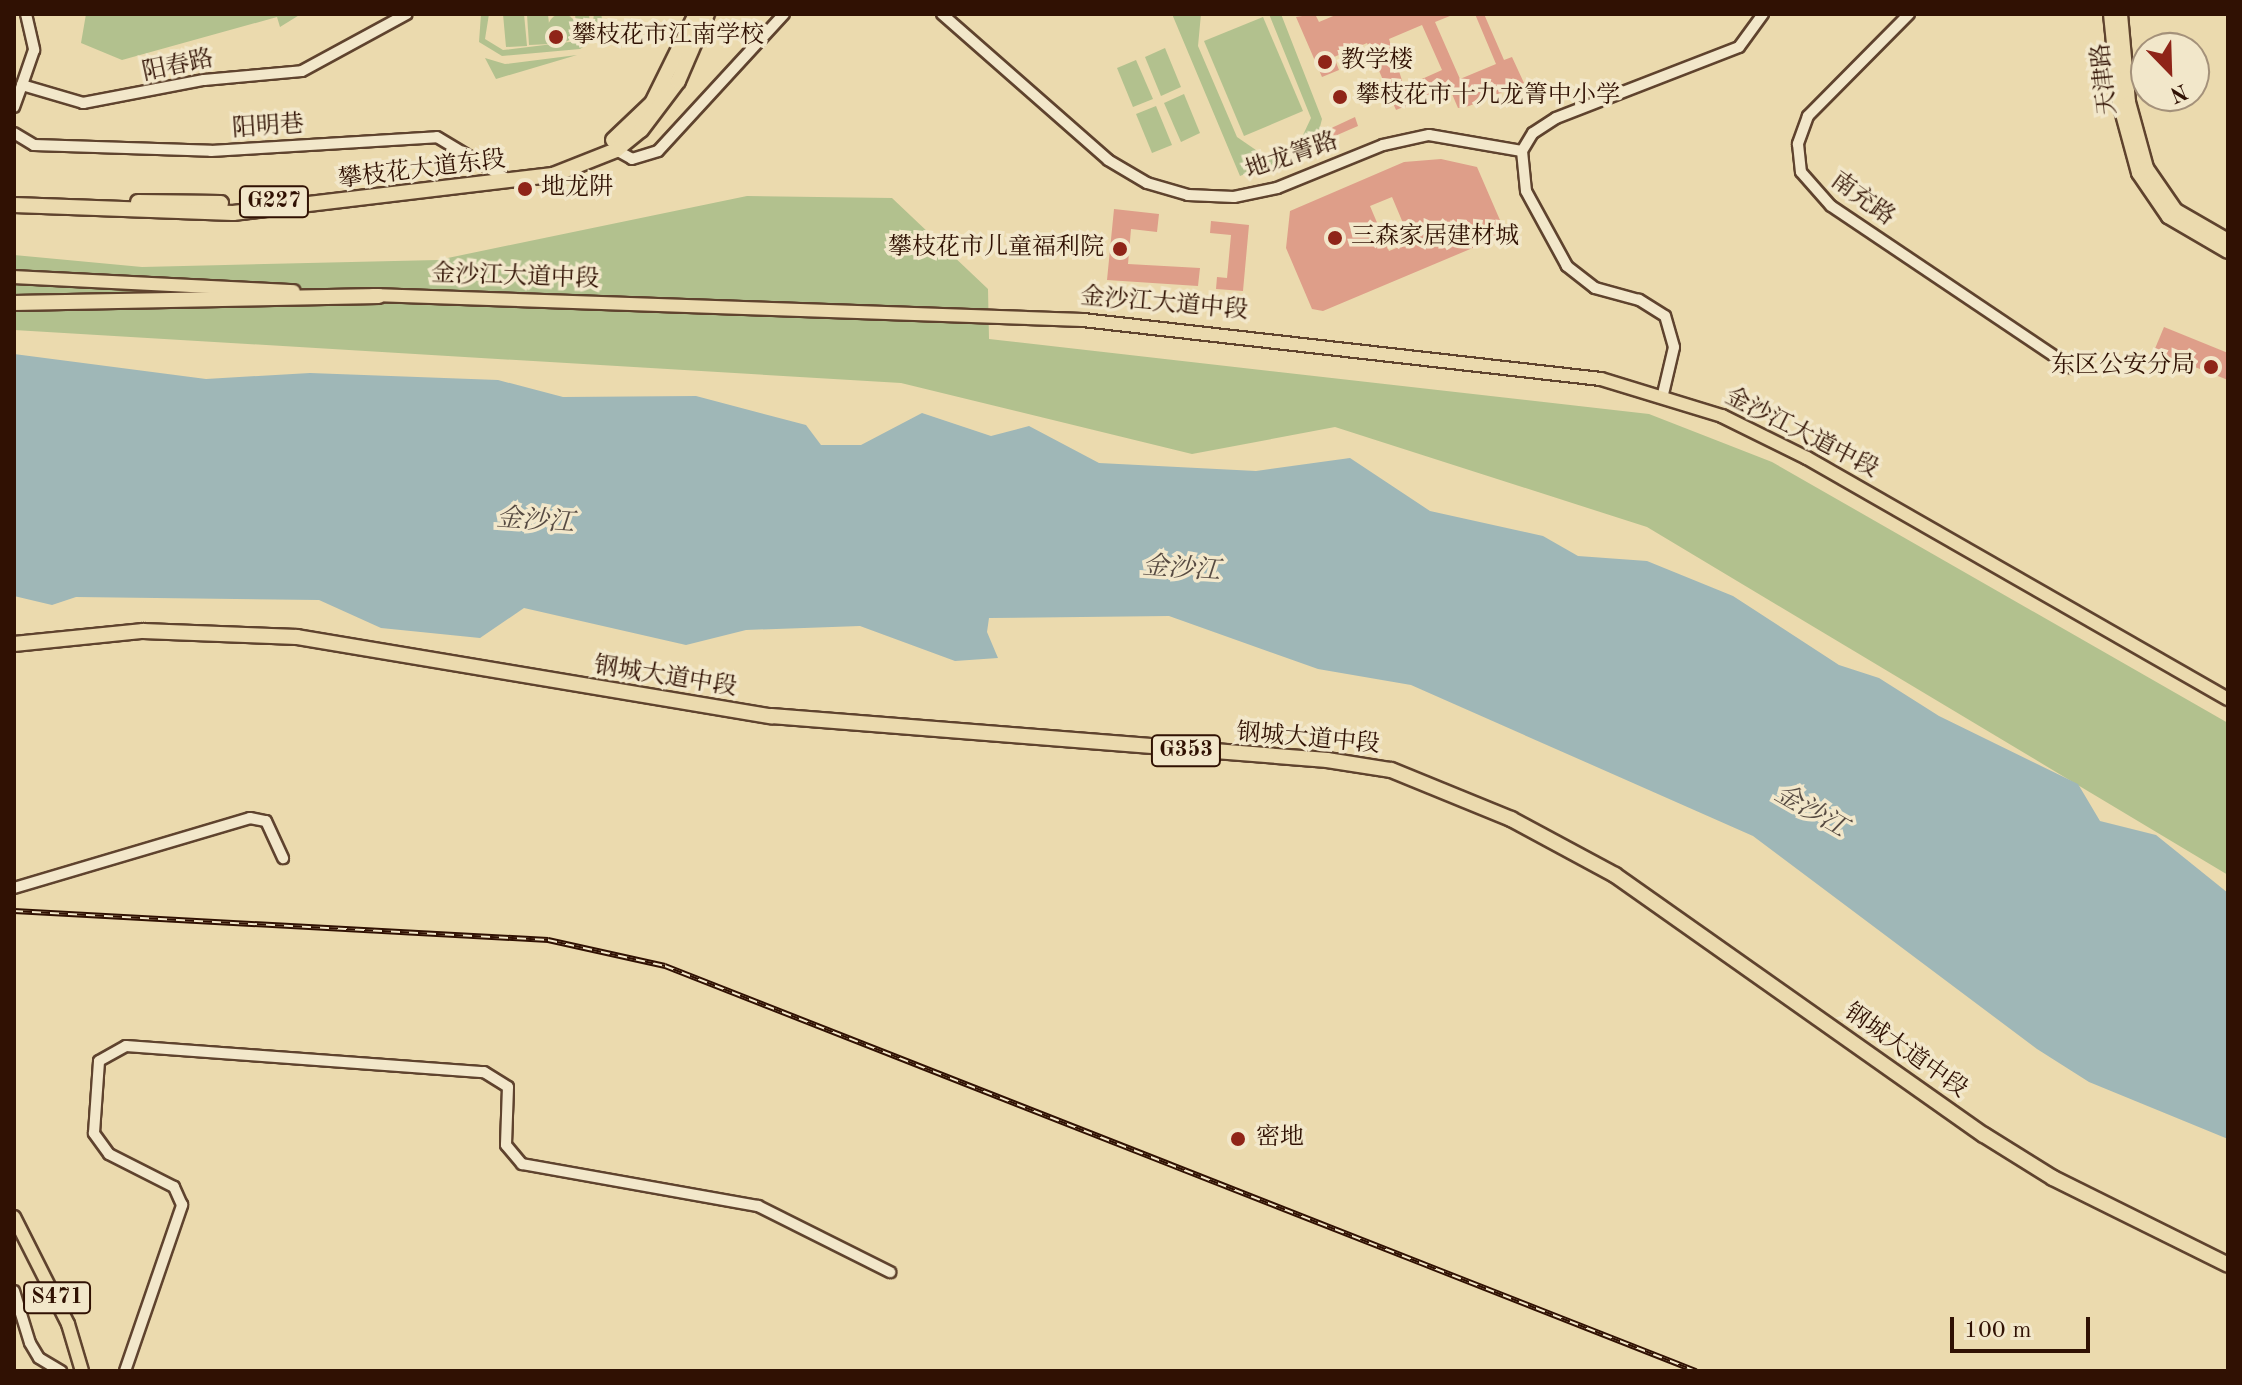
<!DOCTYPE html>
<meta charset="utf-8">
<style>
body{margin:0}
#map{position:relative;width:2242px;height:1385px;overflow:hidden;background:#ebdaae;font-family:"Old Standard TT","Noto Serif SC",serif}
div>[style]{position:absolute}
.green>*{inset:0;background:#b2c18e}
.round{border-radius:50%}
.water>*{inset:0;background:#9fb7b7}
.building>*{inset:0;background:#de9e89}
.roads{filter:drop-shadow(2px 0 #5f432e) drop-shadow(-2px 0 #5f432e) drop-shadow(0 2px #5f432e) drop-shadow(0 -2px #5f432e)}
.minor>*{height:10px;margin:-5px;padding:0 5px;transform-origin:5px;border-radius:5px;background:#f2e7ca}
.major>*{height:12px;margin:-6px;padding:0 6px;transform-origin:6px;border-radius:6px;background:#ebdaae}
.highway>*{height:14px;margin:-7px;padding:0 7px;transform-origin:7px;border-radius:7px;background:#ebdaae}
.rail>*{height:6px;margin-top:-3px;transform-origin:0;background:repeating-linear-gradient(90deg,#f2e7ca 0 9px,#301103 0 18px);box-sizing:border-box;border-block:2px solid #301103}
.dots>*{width:22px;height:22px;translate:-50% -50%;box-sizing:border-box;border:4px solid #f2e7ca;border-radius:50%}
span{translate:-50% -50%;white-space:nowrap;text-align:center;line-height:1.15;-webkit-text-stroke:7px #f2e7ca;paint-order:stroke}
.shield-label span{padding:2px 6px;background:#f2e7ca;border:2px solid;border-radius:6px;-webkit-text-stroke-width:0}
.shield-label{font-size:22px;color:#301103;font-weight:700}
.poi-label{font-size:24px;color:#301103}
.left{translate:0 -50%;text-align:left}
.right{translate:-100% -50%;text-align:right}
.street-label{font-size:24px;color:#301103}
.water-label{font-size:26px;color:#574b42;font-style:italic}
.frame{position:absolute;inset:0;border:16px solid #301103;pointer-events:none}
.north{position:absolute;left:2130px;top:32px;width:80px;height:80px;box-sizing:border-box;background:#f2e7ca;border:2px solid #a4917a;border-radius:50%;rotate:157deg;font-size:22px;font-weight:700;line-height:32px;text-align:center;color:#301103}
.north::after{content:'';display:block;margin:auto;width:28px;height:36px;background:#8f2418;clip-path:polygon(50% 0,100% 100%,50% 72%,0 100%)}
.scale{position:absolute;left:1950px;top:1317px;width:140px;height:36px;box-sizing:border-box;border:4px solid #301103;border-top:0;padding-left:10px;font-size:24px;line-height:28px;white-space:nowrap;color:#301103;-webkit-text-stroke:6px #f2e7ca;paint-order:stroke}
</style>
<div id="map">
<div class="green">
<div style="clip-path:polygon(86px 14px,301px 14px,280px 27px,277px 17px,122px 60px,81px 43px)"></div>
<div style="clip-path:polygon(481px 14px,489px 14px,485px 39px,503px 50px,586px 40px,591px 35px,577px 36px,575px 14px,589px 14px,591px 34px,594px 14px,601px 14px,603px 23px,596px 39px,580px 49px,502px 56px,479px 42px)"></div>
<div style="clip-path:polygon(503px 14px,524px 14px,527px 46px,506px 47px)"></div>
<div style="clip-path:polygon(527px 14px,548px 14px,551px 44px,529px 45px)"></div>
<div style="clip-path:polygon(1172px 14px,1201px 14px,1198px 46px,1237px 137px,1269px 159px,1295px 152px,1311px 118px,1269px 14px,1281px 14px,1322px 119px,1314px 150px,1302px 162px,1269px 171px,1248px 164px,1250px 172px,1240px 176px)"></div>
<div class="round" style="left:548px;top:14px;width:28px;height:28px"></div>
<div style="clip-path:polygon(1263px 17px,1303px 111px,1244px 136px,1204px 41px)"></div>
<div style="clip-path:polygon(1165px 48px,1181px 87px,1161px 96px,1145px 57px)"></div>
<div style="clip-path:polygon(577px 55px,496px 79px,485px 58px,505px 64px)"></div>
<div style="clip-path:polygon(1136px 60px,1153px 99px,1133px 107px,1117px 68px)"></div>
<div style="clip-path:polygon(1184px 94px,1200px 133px,1181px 142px,1164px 103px)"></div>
<div style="clip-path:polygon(1156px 106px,1172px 145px,1152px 153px,1136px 114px)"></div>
<div style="clip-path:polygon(747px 196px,892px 198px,988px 289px,989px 339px,1649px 414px,1772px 462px,2228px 723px,2228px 875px,1647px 527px,1335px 427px,1192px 454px,901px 383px,14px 330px,14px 255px,142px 267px,438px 260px)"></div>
</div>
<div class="water">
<div style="clip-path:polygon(14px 354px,206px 379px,310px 373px,498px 380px,563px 397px,696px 396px,806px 425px,821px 445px,861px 445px,922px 413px,991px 436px,1029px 426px,1099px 463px,1256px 471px,1350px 458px,1430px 511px,1543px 536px,1578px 556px,1647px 561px,1733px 596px,1839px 665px,1879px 678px,1939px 716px,2078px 784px,2100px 821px,2156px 835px,2228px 893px,2228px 1139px,2089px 1082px,2037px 1049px,1753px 836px,1411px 685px,1318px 669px,1169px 616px,989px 618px,987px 632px,998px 658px,955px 661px,860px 626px,746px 630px,686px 645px,524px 608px,480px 638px,381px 628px,319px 600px,76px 597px,52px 605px,14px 596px)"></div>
</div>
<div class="building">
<div style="clip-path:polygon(evenodd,1315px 14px,1319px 22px,1338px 14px,1455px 14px,1435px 22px,1460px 79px,1496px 64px,1475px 14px,1484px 14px,1504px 60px,1512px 57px,1524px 83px,1469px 106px,1458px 108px,1452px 94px,1438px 100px,1435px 94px,1396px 110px,1367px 43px,1334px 57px,1339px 70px,1322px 77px,1296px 17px,1315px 14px,1422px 25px,1442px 70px,1404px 87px,1389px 39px,1422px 25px)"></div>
<div style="clip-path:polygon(1355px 117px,1358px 126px,1328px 139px,1325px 131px)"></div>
<div style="clip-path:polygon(evenodd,1441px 159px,1477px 167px,1506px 234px,1323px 311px,1312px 309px,1286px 248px,1290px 211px,1404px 162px,1441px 159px,1392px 197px,1411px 242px,1389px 251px,1370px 206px,1392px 197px)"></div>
<div style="clip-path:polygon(1114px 209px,1159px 214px,1157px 232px,1131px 229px,1128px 264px,1200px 268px,1198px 286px,1107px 280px)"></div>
<div style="clip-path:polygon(1211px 221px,1249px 225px,1243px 291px,1216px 289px,1217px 277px,1227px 278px,1231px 235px,1210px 233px)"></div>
<div style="clip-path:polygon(2164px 327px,2228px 353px,2228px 380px,2154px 351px)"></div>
</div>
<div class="roads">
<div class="minor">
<div style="left:26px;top:14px;width:37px;rotate:77deg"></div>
<div style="left:34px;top:50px;width:37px;rotate:109deg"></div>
<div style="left:22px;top:85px;width:64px;rotate:16.4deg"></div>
<div style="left:83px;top:103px;width:123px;rotate:-10.8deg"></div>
<div style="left:204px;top:80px;width:98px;rotate:-5.2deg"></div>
<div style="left:302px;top:71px;width:119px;rotate:-28.5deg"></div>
<div style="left:942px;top:14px;width:221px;rotate:41.3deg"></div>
<div style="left:1108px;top:160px;width:45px;rotate:30.5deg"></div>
<div style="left:1147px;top:183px;width:43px;rotate:16.3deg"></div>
<div style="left:1188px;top:195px;width:46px;rotate:2.5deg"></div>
<div style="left:1234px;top:197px;width:44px;rotate:-11.8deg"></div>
<div style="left:1277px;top:188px;width:114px;rotate:-22.1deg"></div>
<div style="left:1383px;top:145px;width:47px;rotate:-12.3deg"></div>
<div style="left:1429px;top:135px;width:94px;rotate:9.8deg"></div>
<div style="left:1909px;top:14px;width:144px;rotate:134.7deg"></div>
<div style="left:1808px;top:116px;width:30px;rotate:110deg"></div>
<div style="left:1798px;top:144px;width:28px;rotate:84deg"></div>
<div style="left:1801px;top:172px;width:45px;rotate:48.6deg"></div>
<div style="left:1831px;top:206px;width:290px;rotate:33.9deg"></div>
<div style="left:14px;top:107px;width:23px;rotate:-70deg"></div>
<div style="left:14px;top:133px;width:23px;rotate:31deg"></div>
<div style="left:34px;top:145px;width:177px;rotate:1.9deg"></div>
<div style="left:211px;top:151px;width:226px;rotate:-3.5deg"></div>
<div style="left:437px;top:137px;width:82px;rotate:31deg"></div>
<div style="left:616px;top:150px;width:18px;rotate:29deg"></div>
<div style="left:632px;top:159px;width:27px;rotate:-17deg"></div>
<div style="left:658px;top:151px;width:186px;rotate:-47.4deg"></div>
<div style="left:1663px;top:394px;width:48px;rotate:-76.8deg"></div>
<div style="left:1674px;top:347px;width:32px;rotate:-106deg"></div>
<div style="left:1665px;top:316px;width:31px;rotate:-148deg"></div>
<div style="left:1639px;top:300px;width:46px;rotate:-164.7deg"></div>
<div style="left:1595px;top:288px;width:36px;rotate:-142deg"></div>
<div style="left:1567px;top:266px;width:85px;rotate:-118.7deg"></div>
<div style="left:1526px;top:191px;width:40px;rotate:-95.7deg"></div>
<div style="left:1522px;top:151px;width:21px;rotate:-59deg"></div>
<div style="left:1533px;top:133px;width:27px;rotate:-33deg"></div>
<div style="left:1556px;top:118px;width:196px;rotate:-21.2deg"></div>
<div style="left:1739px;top:47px;width:41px;rotate:-54deg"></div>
<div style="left:14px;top:888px;width:246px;rotate:-16.5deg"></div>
<div style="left:250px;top:818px;width:16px;rotate:11deg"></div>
<div style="left:266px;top:821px;width:41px;rotate:65.3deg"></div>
<div style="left:14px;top:1291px;width:54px;rotate:72.9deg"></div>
<div style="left:30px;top:1343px;width:17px;rotate:59deg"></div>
<div style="left:39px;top:1358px;width:26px;rotate:31deg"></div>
<div style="left:125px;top:1371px;width:176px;rotate:-71deg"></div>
<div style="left:182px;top:1205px;width:20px;rotate:-114deg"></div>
<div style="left:174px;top:1187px;width:73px;rotate:-153.1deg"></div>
<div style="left:109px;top:1154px;width:26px;rotate:-126deg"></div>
<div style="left:94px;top:1133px;width:72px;rotate:-86deg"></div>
<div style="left:99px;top:1061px;width:31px;rotate:-29deg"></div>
<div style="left:126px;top:1046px;width:359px;rotate:4.2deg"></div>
<div style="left:484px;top:1072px;width:28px;rotate:32deg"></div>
<div style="left:508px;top:1087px;width:58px;rotate:92deg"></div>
<div style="left:506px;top:1145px;width:25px;rotate:50deg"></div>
<div style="left:522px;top:1164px;width:240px;rotate:10.1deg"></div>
<div style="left:758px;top:1206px;width:148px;rotate:26.6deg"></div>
</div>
<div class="major">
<div style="left:2110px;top:14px;width:89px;rotate:84.2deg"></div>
<div style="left:2119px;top:103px;width:73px;rotate:74.8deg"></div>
<div style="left:2138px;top:173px;width:53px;rotate:55.7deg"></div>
<div style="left:2168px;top:217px;width:69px;rotate:30.3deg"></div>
<div style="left:2121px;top:14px;width:88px;rotate:84.8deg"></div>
<div style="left:2129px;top:102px;width:68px;rotate:74.7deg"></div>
<div style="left:2147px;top:168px;width:51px;rotate:55.4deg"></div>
<div style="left:2176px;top:210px;width:60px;rotate:30deg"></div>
<div style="left:14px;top:277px;width:280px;rotate:2.9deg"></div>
<div style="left:373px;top:295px;width:710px;rotate:2.02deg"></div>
<div style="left:1083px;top:320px;width:521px;rotate:6.5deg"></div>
<div style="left:1601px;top:379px;width:127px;rotate:17deg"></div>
<div style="left:1722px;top:416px;width:95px;rotate:26.3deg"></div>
<div style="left:1807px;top:458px;width:485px;rotate:29.8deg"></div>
<div style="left:14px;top:1217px;width:120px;rotate:63.2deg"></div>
<div style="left:68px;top:1324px;width:49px;rotate:73.4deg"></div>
</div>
<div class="highway">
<div style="left:613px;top:140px;width:54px;rotate:-43.5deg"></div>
<div style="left:652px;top:103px;width:99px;rotate:-63.7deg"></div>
<div style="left:138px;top:202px;width:83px;rotate:0.7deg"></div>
<div style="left:14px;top:205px;width:219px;rotate:2.1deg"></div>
<div style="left:233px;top:213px;width:322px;rotate:-6.8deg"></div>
<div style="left:553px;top:175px;width:68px;rotate:-21.6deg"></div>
<div style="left:616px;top:150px;width:32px;rotate:-39deg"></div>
<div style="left:641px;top:130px;width:61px;rotate:-52.9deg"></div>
<div style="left:678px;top:81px;width:73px;rotate:-66.6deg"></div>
<div style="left:14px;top:303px;width:365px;rotate:-1.1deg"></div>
<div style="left:14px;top:644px;width:130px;rotate:-5.8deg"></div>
<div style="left:143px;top:631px;width:154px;rotate:2.2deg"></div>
<div style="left:297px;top:637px;width:481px;rotate:9.5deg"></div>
<div style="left:771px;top:716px;width:558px;rotate:4.52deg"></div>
<div style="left:1327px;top:760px;width:65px;rotate:8.9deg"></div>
<div style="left:1391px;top:770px;width:130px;rotate:22.2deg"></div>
<div style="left:1511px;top:819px;width:118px;rotate:28.3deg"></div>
<div style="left:1615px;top:875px;width:451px;rotate:35.2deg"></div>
<div style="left:1984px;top:1135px;width:81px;rotate:31.9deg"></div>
<div style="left:2053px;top:1178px;width:195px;rotate:26.4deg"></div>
</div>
</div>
<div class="rail">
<div style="left:14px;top:911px;width:535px;rotate:3.11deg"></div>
<div style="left:548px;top:940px;width:120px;rotate:12.5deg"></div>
<div style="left:665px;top:966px;width:1108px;rotate:21.45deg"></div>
</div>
<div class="dots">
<div style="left:556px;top:37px;background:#8f2418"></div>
<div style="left:1325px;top:62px;background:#8f2418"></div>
<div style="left:1340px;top:97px;background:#8f2418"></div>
<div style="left:525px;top:189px;background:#8f2418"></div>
<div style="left:1335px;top:238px;background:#8f2418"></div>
<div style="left:1120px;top:249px;background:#8f2418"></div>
<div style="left:2211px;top:367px;background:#8f2418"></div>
<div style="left:1238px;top:1139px;background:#8f2418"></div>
</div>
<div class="shield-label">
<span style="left:274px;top:202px">G227</span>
<span style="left:1186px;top:751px">G353</span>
<span style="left:57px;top:1298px">S471</span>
</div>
<div class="poi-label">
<span class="left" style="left:572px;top:37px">攀枝花市江南学校</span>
<span class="left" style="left:1341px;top:62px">教学楼</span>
<span class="left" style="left:1356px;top:97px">攀枝花市十九龙箐中小学</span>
<span class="left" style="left:541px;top:189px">地龙阱</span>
<span class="left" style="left:1351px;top:238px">三森家居建材城</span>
<span class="right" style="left:1104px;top:249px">攀枝花市儿童福利院</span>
<span class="right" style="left:2195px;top:367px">东区公安分局</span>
<span class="left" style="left:1256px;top:1139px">密地</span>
</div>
<div class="street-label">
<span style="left:178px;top:67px;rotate:-12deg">阳春路</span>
<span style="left:2106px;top:79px;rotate:-96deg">天津路</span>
<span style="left:268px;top:128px;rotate:-4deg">阳明巷</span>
<span style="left:1292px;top:157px;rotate:-19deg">地龙箐路</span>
<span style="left:422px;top:171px;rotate:-7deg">攀枝花大道东段</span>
<span style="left:1862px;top:200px;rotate:36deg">南充路</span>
<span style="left:515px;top:278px;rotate:2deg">金沙江大道中段</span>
<span style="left:1164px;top:305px;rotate:5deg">金沙江大道中段</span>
<span style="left:1801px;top:434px;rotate:27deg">金沙江大道中段</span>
<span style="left:665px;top:678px;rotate:9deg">钢城大道中段</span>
<span style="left:1308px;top:740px;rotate:5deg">钢城大道中段</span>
<span style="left:1905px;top:1052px;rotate:35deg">钢城大道中段</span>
</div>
<div class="water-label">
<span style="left:535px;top:522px;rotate:4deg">金沙江</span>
<span style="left:1181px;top:570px;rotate:4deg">金沙江</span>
<span style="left:1810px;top:812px;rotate:30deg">金沙江</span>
</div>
<div class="frame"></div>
<div class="north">N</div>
<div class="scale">100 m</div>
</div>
